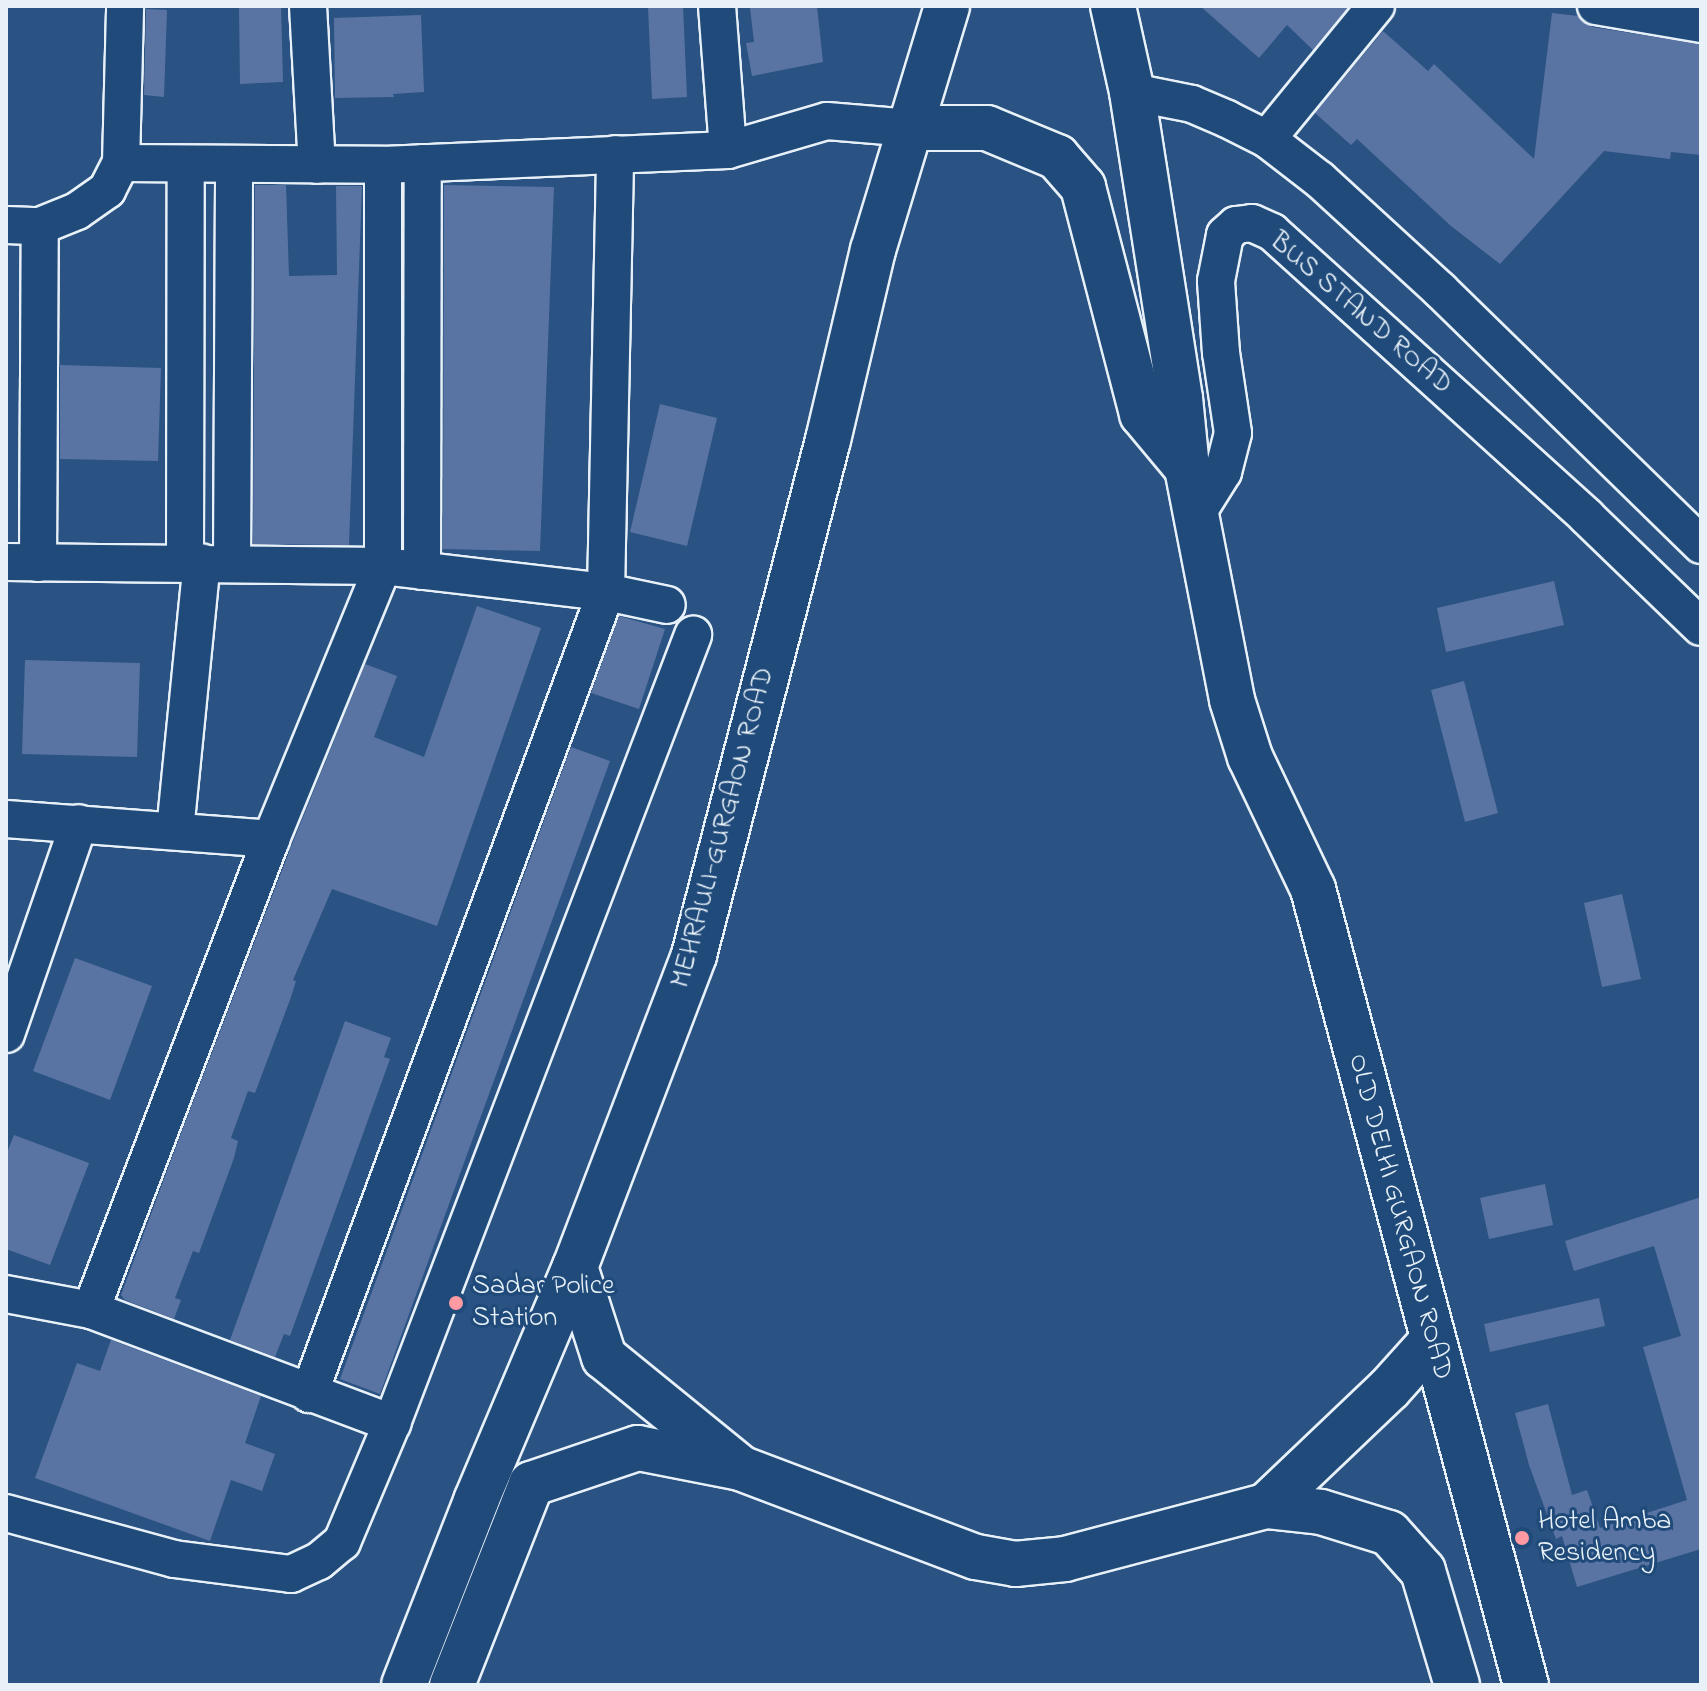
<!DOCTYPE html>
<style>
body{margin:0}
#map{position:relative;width:1707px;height:1691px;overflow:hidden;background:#2a5282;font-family:"Indie Flower",sans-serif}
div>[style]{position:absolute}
.building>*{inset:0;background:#5974a3}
.roads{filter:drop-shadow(2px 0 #e8f1f8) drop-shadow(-2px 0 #e8f1f8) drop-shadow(0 2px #e8f1f8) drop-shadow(0 -2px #e8f1f8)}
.minor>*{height:36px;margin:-18px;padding:0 18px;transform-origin:18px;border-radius:18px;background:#1f4a7a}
.major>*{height:44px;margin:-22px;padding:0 22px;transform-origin:22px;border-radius:22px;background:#1f4a7a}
.dots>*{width:22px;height:22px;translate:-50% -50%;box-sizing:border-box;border:4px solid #1f4a7a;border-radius:50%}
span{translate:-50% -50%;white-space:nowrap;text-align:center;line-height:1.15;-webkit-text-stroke:6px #1f4a7a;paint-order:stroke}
.street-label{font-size:28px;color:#e8f1f8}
.poi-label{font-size:28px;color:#e8f1f8}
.left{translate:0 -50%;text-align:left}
.frame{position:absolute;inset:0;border:8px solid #e8f1f8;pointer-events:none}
</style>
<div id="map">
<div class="building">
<div style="clip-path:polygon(239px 6px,281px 6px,283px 82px,240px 84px)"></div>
<div style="clip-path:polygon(648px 6px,683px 6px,687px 97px,652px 99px)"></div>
<div style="clip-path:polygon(770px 6px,817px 6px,823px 62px,752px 76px,746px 43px,754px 42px,750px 8px)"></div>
<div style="clip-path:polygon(1200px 6px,1349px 6px,1313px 50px,1287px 25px,1259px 58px)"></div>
<div style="clip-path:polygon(146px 9px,167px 10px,164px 97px,144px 95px)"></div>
<div style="clip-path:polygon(1552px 13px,1578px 16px,1592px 27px,1701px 44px,1701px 155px,1671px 152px,1670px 159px,1604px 151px,1500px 264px,1451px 226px,1357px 139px,1351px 145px,1315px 113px,1383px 31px,1428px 71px,1434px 64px,1534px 159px)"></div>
<div style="clip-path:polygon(421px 15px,424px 92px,393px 94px,394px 97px,335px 98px,334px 18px)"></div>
<div style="clip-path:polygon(255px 185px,286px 185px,289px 276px,337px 275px,336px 186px,362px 186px,349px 545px,253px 544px)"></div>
<div style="clip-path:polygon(444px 185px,554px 187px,540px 551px,443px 549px)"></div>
<div style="clip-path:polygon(60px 365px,161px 368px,158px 461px,60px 459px)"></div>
<div style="clip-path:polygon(660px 404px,717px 418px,687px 546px,630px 532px)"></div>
<div style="clip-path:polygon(1554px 581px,1564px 625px,1446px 652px,1437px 608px)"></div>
<div style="clip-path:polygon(477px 606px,541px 628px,437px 926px,332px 889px,293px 980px,296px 981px,290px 1000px,255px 1093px,248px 1091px,231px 1138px,238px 1141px,234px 1158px,199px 1253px,193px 1251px,175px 1298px,181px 1300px,174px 1319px,125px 1300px,121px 1295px,180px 1136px,291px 847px,365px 664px,397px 676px,374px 737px,424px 757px)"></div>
<div style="clip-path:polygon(619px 616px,665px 629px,639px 709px,591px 693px)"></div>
<div style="clip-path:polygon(25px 660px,140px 663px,137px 757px,22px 754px)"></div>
<div style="clip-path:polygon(1464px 681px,1498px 813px,1465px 822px,1431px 690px)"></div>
<div style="clip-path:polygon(571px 747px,610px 761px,380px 1394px,340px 1379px)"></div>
<div style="clip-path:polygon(1622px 894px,1641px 979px,1602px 987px,1584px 903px)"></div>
<div style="clip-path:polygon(75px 958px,152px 986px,110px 1100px,33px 1071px)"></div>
<div style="clip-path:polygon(345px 1021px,391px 1038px,384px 1057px,390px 1059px,290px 1336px,284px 1334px,275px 1357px,230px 1340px)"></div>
<div style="clip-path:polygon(14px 1135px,89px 1163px,50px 1265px,6px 1249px,6px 1155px)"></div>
<div style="clip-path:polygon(1545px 1184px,1553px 1225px,1489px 1239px,1480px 1198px)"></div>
<div style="clip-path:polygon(1701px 1197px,1701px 1549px,1577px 1587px,1562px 1536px,1556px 1539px,1529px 1465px,1515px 1413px,1548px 1404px,1572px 1495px,1587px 1490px,1600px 1528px,1687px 1500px,1643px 1347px,1681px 1336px,1654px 1246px,1574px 1271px,1565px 1241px)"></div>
<div style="clip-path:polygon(1599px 1298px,1605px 1326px,1490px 1352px,1484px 1324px)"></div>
<div style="clip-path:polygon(111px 1340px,261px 1396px,245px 1443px,275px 1454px,262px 1491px,231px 1480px,210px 1541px,35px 1478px,77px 1363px,100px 1371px)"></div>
</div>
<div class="roads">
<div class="minor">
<div style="left:308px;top:6px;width:159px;rotate:86.8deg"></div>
<div style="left:717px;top:6px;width:144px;rotate:85.6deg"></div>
<div style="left:1596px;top:6px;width:107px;rotate:9.7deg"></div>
<div style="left:1132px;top:92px;width:61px;rotate:11.3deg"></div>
<div style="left:1192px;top:104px;width:38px;rotate:23deg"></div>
<div style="left:1227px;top:119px;width:45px;rotate:26.6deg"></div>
<div style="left:1267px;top:139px;width:67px;rotate:37.7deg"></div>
<div style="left:1320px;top:180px;width:163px;rotate:42.5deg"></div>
<div style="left:1440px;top:290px;width:365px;rotate:44.3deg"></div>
<div style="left:1267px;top:139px;width:172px;rotate:-50.7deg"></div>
<div style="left:121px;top:163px;width:157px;rotate:-88.5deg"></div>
<div style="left:6px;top:225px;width:34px;rotate:2deg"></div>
<div style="left:40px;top:226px;width:40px;rotate:-22deg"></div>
<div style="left:77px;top:211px;width:37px;rotate:-35deg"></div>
<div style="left:107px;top:190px;width:30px;rotate:-63deg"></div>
<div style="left:121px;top:163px;width:262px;rotate:0.4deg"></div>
<div style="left:383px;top:165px;width:345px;rotate:-2.5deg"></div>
<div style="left:728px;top:150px;width:103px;rotate:-16.3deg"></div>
<div style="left:827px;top:121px;width:84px;rotate:4.8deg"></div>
<div style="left:1196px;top:515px;width:51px;rotate:-57.9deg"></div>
<div style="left:1223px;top:472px;width:40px;rotate:-75.6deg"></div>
<div style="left:1233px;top:433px;width:81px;rotate:-98.5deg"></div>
<div style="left:1221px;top:353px;width:72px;rotate:-94deg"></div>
<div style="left:1216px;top:281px;width:47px;rotate:-78.9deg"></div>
<div style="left:1225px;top:235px;width:15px;rotate:-42deg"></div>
<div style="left:1236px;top:225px;width:16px;rotate:-7deg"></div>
<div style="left:1252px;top:223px;width:22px;rotate:24deg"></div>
<div style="left:1272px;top:232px;width:425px;rotate:42.1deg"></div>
<div style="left:1587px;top:517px;width:158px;rotate:44deg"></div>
<div style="left:6px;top:562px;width:377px;rotate:0.6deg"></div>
<div style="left:383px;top:566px;width:225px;rotate:6.7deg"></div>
<div style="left:606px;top:592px;width:62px;rotate:12deg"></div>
<div style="left:185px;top:562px;width:398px;rotate:-89.9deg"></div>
<div style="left:38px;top:563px;width:337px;rotate:-89.7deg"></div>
<div style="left:232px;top:563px;width:399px;rotate:-89.7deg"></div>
<div style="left:422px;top:571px;width:408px;rotate:-89.9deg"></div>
<div style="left:6px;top:819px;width:266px;rotate:4.3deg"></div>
<div style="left:175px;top:831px;width:270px;rotate:-84.3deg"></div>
<div style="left:6px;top:1034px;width:223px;rotate:-70.9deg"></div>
<div style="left:6px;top:1294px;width:86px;rotate:10.7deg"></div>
<div style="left:91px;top:1310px;width:322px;rotate:20.6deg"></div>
<div style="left:91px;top:1310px;width:504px;rotate:-69.08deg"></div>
<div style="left:271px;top:839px;width:295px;rotate:-67.7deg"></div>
<div style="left:383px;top:566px;width:401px;rotate:-90deg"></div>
<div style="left:309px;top:1394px;width:855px;rotate:-69.68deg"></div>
<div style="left:606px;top:592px;width:438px;rotate:-88.8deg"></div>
<div style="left:6px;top:1513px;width:174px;rotate:15.3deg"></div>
<div style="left:174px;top:1559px;width:118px;rotate:7.3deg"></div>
<div style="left:291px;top:1574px;width:31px;rotate:-25deg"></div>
<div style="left:319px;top:1561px;width:30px;rotate:-40deg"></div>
<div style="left:342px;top:1542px;width:129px;rotate:-67.2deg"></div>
<div style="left:392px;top:1423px;width:844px;rotate:-69.09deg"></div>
</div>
<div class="major">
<div style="left:1113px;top:6px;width:88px;rotate:77.5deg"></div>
<div style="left:1132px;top:92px;width:310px;rotate:81.1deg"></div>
<div style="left:1180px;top:398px;width:70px;rotate:84.3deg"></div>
<div style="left:1187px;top:468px;width:236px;rotate:79deg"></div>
<div style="left:1232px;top:700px;width:60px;rotate:72.5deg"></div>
<div style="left:1250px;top:757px;width:146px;rotate:64.5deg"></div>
<div style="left:1313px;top:889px;width:824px;rotate:75.02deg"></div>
<div style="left:911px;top:128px;width:76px"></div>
<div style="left:987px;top:128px;width:76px;rotate:22.5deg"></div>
<div style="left:1057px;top:157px;width:40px;rotate:49deg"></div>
<div style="left:1083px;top:187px;width:235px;rotate:75.4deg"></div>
<div style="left:1142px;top:414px;width:70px;rotate:50.2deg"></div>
<div style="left:575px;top:1267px;width:95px;rotate:72.1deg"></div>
<div style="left:604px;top:1357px;width:171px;rotate:39.1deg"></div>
<div style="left:1266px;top:1506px;width:55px;rotate:6.2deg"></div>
<div style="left:1321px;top:1512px;width:71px;rotate:17.2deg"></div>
<div style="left:1389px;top:1533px;width:51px;rotate:48.2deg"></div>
<div style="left:1423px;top:1571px;width:119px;rotate:73.4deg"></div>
<div style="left:404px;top:1685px;width:198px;rotate:-68.6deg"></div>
<div style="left:476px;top:1501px;width:254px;rotate:-67.1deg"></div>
<div style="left:575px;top:1267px;width:334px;rotate:-69.1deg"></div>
<div style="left:694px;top:955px;width:532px;rotate:-75.42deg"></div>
<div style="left:828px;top:440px;width:195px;rotate:-76.7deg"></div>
<div style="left:873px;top:250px;width:255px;rotate:-73.1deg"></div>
<div style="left:452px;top:1685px;width:216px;rotate:-68.5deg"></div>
<div style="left:531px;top:1484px;width:113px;rotate:-18.6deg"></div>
<div style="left:638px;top:1448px;width:104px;rotate:11.1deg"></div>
<div style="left:740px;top:1468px;width:252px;rotate:20.7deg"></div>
<div style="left:976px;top:1557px;width:40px;rotate:10deg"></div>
<div style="left:1015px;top:1564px;width:50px;rotate:-5.7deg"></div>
<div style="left:1065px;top:1559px;width:208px;rotate:-14.8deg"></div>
<div style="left:1266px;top:1506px;width:170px;rotate:-43.6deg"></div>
<div style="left:1389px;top:1389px;width:64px;rotate:-48.1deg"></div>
</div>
</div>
<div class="dots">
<div style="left:456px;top:1303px;background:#ff9aa2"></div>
<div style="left:1522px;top:1538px;background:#ff9aa2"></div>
</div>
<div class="street-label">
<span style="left:1360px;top:314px;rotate:41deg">BUS STAND ROAD</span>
<span style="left:724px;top:828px;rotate:-75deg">MEHRAULI-GURGAON ROAD</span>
<span style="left:1399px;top:1217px;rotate:75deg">OLD DELHI GURGAON ROAD</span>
</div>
<div class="poi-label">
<span class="left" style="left:472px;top:1303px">Sadar Police<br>Station</span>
<span class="left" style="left:1538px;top:1538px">Hotel Amba<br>Residency</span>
</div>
<div class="frame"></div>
</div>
